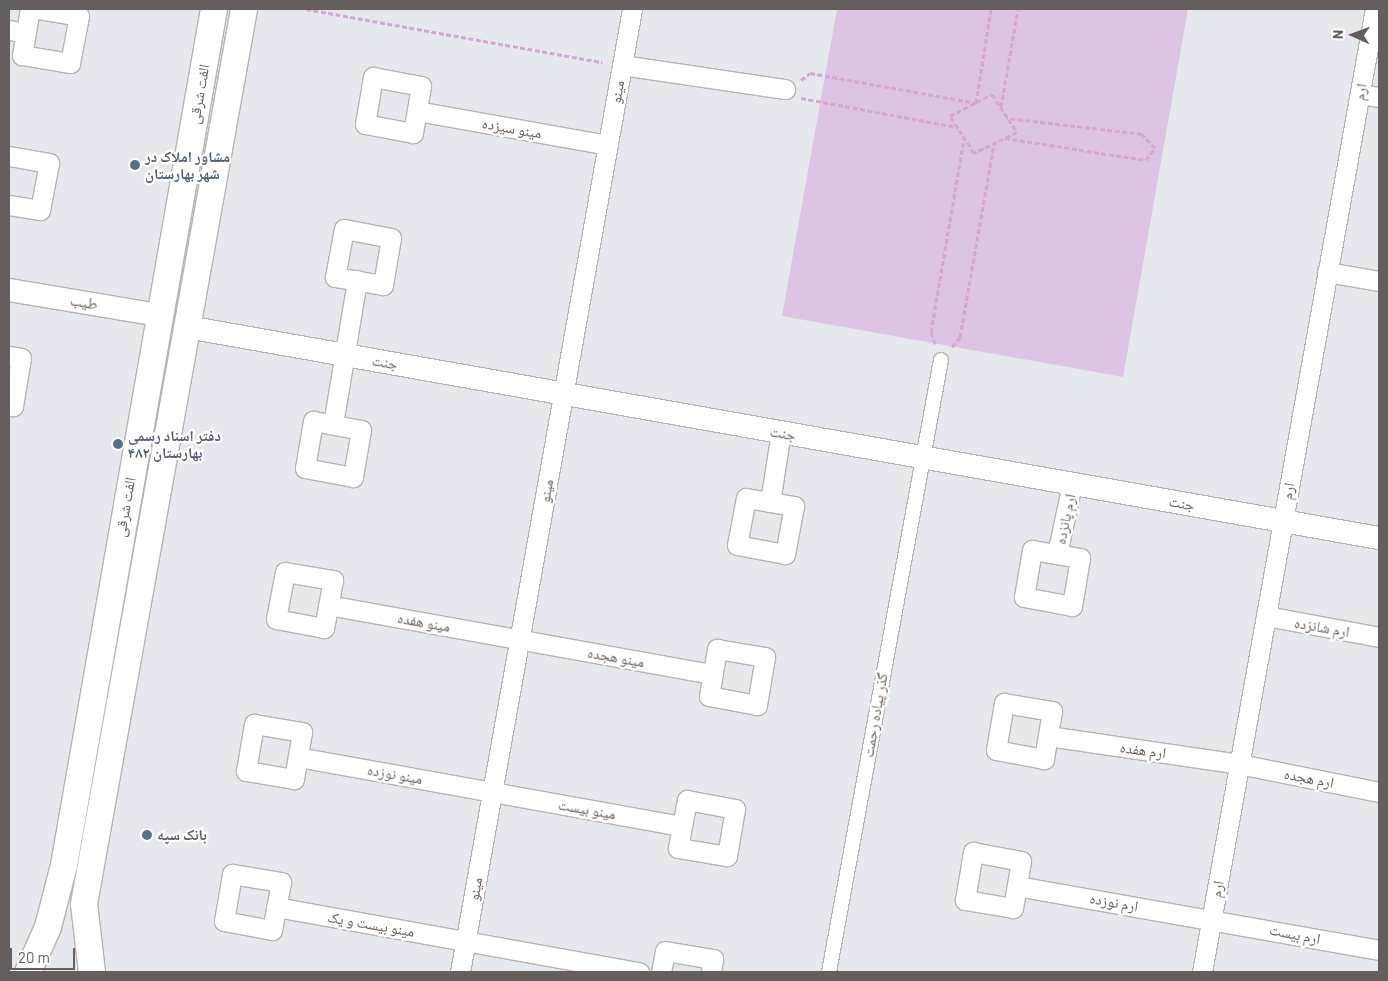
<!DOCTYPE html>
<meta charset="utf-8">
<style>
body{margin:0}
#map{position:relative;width:1388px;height:981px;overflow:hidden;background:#e5e9ee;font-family:Barlow,"Noto Naskh Arabic",sans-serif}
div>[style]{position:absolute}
.green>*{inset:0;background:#ddc3e4}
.path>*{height:3px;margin-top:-1.5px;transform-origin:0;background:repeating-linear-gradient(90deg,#d5a7d2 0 5px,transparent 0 7.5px)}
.roads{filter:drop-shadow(1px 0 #b6b3b0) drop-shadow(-1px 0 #b6b3b0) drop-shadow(0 1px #b6b3b0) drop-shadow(0 -1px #b6b3b0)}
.pedestrian>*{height:14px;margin:-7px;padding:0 7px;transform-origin:7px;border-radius:7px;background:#fff}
.minor>*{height:19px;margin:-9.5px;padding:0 9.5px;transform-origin:9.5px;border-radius:9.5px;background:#fff}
.tertiary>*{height:22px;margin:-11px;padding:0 11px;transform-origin:11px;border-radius:11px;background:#fff}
.secondary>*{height:26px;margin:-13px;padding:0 13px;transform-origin:13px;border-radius:13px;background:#fff}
.dots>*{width:14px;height:14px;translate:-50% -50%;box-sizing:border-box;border:2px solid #fff;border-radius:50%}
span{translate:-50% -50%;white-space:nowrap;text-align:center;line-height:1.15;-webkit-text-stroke:4.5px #fff;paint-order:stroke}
.street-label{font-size:15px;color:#645f5d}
.service-label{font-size:15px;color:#4e5e75;font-weight:700}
.left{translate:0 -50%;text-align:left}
.frame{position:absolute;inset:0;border:10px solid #645f5d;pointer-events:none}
.north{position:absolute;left:1328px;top:10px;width:50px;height:50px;-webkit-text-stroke:4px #fff;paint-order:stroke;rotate:272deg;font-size:14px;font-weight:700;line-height:20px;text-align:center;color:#645f5d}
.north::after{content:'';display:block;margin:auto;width:18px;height:22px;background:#645f5d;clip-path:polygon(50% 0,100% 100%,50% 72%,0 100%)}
.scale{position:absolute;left:10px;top:948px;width:65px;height:22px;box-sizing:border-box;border:2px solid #645f5d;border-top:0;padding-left:6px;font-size:15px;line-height:18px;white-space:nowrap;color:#645f5d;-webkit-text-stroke:4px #fff;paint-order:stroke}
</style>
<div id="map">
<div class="green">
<div style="clip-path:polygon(837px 9px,1188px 9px,1123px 377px,782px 316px)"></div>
</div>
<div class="path">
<div style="left:306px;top:9px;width:301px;rotate:10.2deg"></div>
<div style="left:801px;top:80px;width:11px;rotate:-38deg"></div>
<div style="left:810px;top:73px;width:169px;rotate:10.2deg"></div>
<div style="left:976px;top:103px;width:95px;rotate:-80.9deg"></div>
<div style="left:992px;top:94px;width:45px;rotate:56.7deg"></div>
<div style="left:1017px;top:132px;width:48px;rotate:154deg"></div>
<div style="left:974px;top:153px;width:44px;rotate:-123deg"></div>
<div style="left:950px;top:116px;width:47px;rotate:-27.6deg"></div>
<div style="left:801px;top:98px;width:160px;rotate:10.5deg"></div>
<div style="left:1001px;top:107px;width:99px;rotate:-80.2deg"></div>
<div style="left:1005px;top:138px;width:143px;rotate:8.9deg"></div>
<div style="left:1146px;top:160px;width:15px;rotate:-53deg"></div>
<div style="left:1155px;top:148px;width:19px;rotate:-133deg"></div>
<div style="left:1142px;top:134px;width:136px;rotate:-173.2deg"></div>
<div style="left:935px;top:344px;width:13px;rotate:-108deg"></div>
<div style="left:931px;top:332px;width:197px;rotate:-80.3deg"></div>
<div style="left:952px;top:347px;width:13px;rotate:-51deg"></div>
<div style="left:960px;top:337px;width:196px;rotate:-80deg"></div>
</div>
<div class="roads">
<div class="pedestrian">
<div style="left:829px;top:972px;width:622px;rotate:-79.63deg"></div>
</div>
<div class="minor">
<div style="left:30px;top:9px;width:47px;rotate:99.9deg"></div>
<div style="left:22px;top:55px;width:49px;rotate:9.5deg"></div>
<div style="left:70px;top:63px;width:48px;rotate:-79.2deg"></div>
<div style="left:79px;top:16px;width:42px;rotate:-170.3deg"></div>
<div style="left:9px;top:30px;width:17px;rotate:10deg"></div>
<div style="left:622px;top:65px;width:165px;rotate:8.4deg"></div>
<div style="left:373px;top:77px;width:49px;rotate:10.6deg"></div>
<div style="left:421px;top:86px;width:48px;rotate:99.7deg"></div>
<div style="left:413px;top:133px;width:49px;rotate:-169.4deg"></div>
<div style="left:365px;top:124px;width:48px;rotate:-80.3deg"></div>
<div style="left:1360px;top:94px;width:19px;rotate:9deg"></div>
<div style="left:417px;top:111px;width:194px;rotate:10.1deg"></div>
<div style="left:9px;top:156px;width:41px;rotate:9.9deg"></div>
<div style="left:49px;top:163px;width:48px;rotate:100.8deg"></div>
<div style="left:40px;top:210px;width:31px;rotate:-171deg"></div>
<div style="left:344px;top:229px;width:48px;rotate:10.8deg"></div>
<div style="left:391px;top:238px;width:48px;rotate:99.7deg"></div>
<div style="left:383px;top:285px;width:49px;rotate:-170.5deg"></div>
<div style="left:335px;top:277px;width:49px;rotate:-79.4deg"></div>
<div style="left:1327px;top:272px;width:53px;rotate:9.8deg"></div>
<div style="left:9px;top:356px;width:12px;rotate:9deg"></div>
<div style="left:21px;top:358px;width:49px;rotate:99.5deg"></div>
<div style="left:13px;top:406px;width:4px;rotate:-166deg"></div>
<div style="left:313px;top:421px;width:49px;rotate:10.6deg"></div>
<div style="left:361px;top:430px;width:48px;rotate:99.7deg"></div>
<div style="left:353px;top:477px;width:49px;rotate:-169.4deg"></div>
<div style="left:305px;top:468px;width:48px;rotate:-80.3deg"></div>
<div style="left:333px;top:424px;width:146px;rotate:-80.5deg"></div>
<div style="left:746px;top:498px;width:49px;rotate:9.5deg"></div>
<div style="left:794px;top:506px;width:49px;rotate:100.6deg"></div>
<div style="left:785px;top:554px;width:49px;rotate:-169.4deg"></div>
<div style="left:737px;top:545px;width:48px;rotate:-79.2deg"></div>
<div style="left:770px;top:502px;width:71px;rotate:-81.1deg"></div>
<div style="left:1032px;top:550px;width:49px;rotate:9.5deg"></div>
<div style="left:1080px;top:558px;width:49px;rotate:99.5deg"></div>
<div style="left:1072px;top:606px;width:49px;rotate:-169.4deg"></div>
<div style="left:1024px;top:597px;width:48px;rotate:-80.3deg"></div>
<div style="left:1057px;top:554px;width:72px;rotate:-77.9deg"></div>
<div style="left:285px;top:572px;width:49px;rotate:9.5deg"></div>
<div style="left:333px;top:580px;width:49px;rotate:100.6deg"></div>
<div style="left:324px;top:628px;width:49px;rotate:-169.4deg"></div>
<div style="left:276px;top:619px;width:48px;rotate:-79.2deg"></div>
<div style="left:328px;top:605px;width:391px;rotate:10.2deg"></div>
<div style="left:1266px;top:616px;width:115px;rotate:10.5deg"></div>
<div style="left:717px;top:649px;width:49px;rotate:9.5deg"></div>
<div style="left:765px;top:657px;width:49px;rotate:99.5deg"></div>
<div style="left:757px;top:705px;width:49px;rotate:-169.4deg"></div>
<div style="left:709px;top:696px;width:48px;rotate:-80.3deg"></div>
<div style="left:1004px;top:703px;width:49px;rotate:9.5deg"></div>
<div style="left:1052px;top:711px;width:49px;rotate:99.5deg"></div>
<div style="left:1044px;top:759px;width:49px;rotate:-169.4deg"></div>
<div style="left:996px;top:750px;width:48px;rotate:-80.3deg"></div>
<div style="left:254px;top:724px;width:49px;rotate:9.5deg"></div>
<div style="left:302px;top:732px;width:48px;rotate:99.7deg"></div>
<div style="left:294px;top:779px;width:49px;rotate:-170.5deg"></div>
<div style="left:246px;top:771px;width:48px;rotate:-80.3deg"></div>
<div style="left:1048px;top:736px;width:193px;rotate:8.3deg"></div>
<div style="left:1239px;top:764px;width:143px;rotate:11.3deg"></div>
<div style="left:298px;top:757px;width:390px;rotate:10.2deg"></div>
<div style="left:687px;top:800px;width:49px;rotate:10.6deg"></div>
<div style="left:735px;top:809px;width:48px;rotate:99.7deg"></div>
<div style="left:727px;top:856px;width:50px;rotate:-170.7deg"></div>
<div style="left:678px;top:848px;width:49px;rotate:-79.4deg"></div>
<div style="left:973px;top:852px;width:49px;rotate:10.6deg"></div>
<div style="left:1021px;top:861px;width:48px;rotate:99.7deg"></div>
<div style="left:1013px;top:908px;width:49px;rotate:-170.5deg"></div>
<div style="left:965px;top:900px;width:49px;rotate:-80.5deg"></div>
<div style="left:232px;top:874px;width:50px;rotate:9.3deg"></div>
<div style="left:281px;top:882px;width:49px;rotate:100.6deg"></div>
<div style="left:272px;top:930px;width:49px;rotate:-169.4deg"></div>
<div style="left:224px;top:921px;width:48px;rotate:-80.3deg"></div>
<div style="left:1017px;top:886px;width:368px;rotate:10deg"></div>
<div style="left:276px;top:907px;width:369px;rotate:10.2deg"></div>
<div style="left:460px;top:972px;width:978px;rotate:-79.87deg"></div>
<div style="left:661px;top:972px;width:21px;rotate:-79deg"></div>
<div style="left:665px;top:951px;width:49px;rotate:9.5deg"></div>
<div style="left:713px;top:959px;width:13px;rotate:99deg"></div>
<div style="left:1202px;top:972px;width:978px;rotate:-79.82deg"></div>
</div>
<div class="tertiary">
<div style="left:9px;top:290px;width:151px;rotate:9.5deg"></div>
<div style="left:187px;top:327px;width:1211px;rotate:10.04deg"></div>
</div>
<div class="secondary">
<div style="left:28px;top:972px;width:49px;rotate:-66deg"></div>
<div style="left:48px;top:927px;width:64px;rotate:-75.5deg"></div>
<div style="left:64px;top:865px;width:869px;rotate:-80.06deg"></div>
<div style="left:92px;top:972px;width:68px;rotate:-96.7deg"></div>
<div style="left:84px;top:904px;width:909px;rotate:-79.86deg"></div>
</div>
</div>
<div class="dots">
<div style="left:135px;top:165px;background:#5c6f8a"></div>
<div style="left:118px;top:444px;background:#5c6f8a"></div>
<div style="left:147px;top:835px;background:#5c6f8a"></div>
</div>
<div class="street-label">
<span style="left:617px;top:92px;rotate:-80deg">مینو</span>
<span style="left:1360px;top:92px;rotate:-80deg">ارم</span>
<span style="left:199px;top:94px;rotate:-80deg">الفت شرقی</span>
<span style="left:512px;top:128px;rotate:10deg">مینو سیزده</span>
<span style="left:84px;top:302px;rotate:10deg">طیب</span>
<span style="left:385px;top:362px;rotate:10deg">جنت</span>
<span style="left:783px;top:433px;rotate:10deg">جنت</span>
<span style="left:546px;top:491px;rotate:-80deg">مینو</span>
<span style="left:1288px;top:491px;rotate:-80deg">ارم</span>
<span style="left:1182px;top:503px;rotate:10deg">جنت</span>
<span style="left:125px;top:507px;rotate:-80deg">الفت شرقی</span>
<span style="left:1065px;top:519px;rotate:-78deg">ارم پانزده</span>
<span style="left:424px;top:622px;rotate:10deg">مینو هفده</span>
<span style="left:1322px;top:627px;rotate:10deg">ارم شانزده</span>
<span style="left:616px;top:657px;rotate:10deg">مینو هجده</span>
<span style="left:875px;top:715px;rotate:-80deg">گذر پیاده رحمت</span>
<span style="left:1143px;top:750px;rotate:8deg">ارم هفده</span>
<span style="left:395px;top:774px;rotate:10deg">مینو نوزده</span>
<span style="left:1309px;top:778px;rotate:11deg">ارم هجده</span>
<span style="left:587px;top:809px;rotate:10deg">مینو بیست</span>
<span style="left:475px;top:889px;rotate:-80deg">مینو</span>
<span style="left:1217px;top:889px;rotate:-80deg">ارم</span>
<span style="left:1114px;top:902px;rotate:10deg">ارم نوزده</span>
<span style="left:371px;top:924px;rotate:10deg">مینو بیست و یک</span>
<span style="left:1295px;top:934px;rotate:11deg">ارم بیست</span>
</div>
<div class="service-label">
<span class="left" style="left:145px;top:165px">مشاور املاک در<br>شهر بهارستان</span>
<span class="left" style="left:128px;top:444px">دفتر اسناد رسمی<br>۴۸۲ بهارستان</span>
<span class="left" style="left:157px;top:835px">بانک سپه</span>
</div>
<div class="frame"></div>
<div class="north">N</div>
<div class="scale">20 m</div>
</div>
